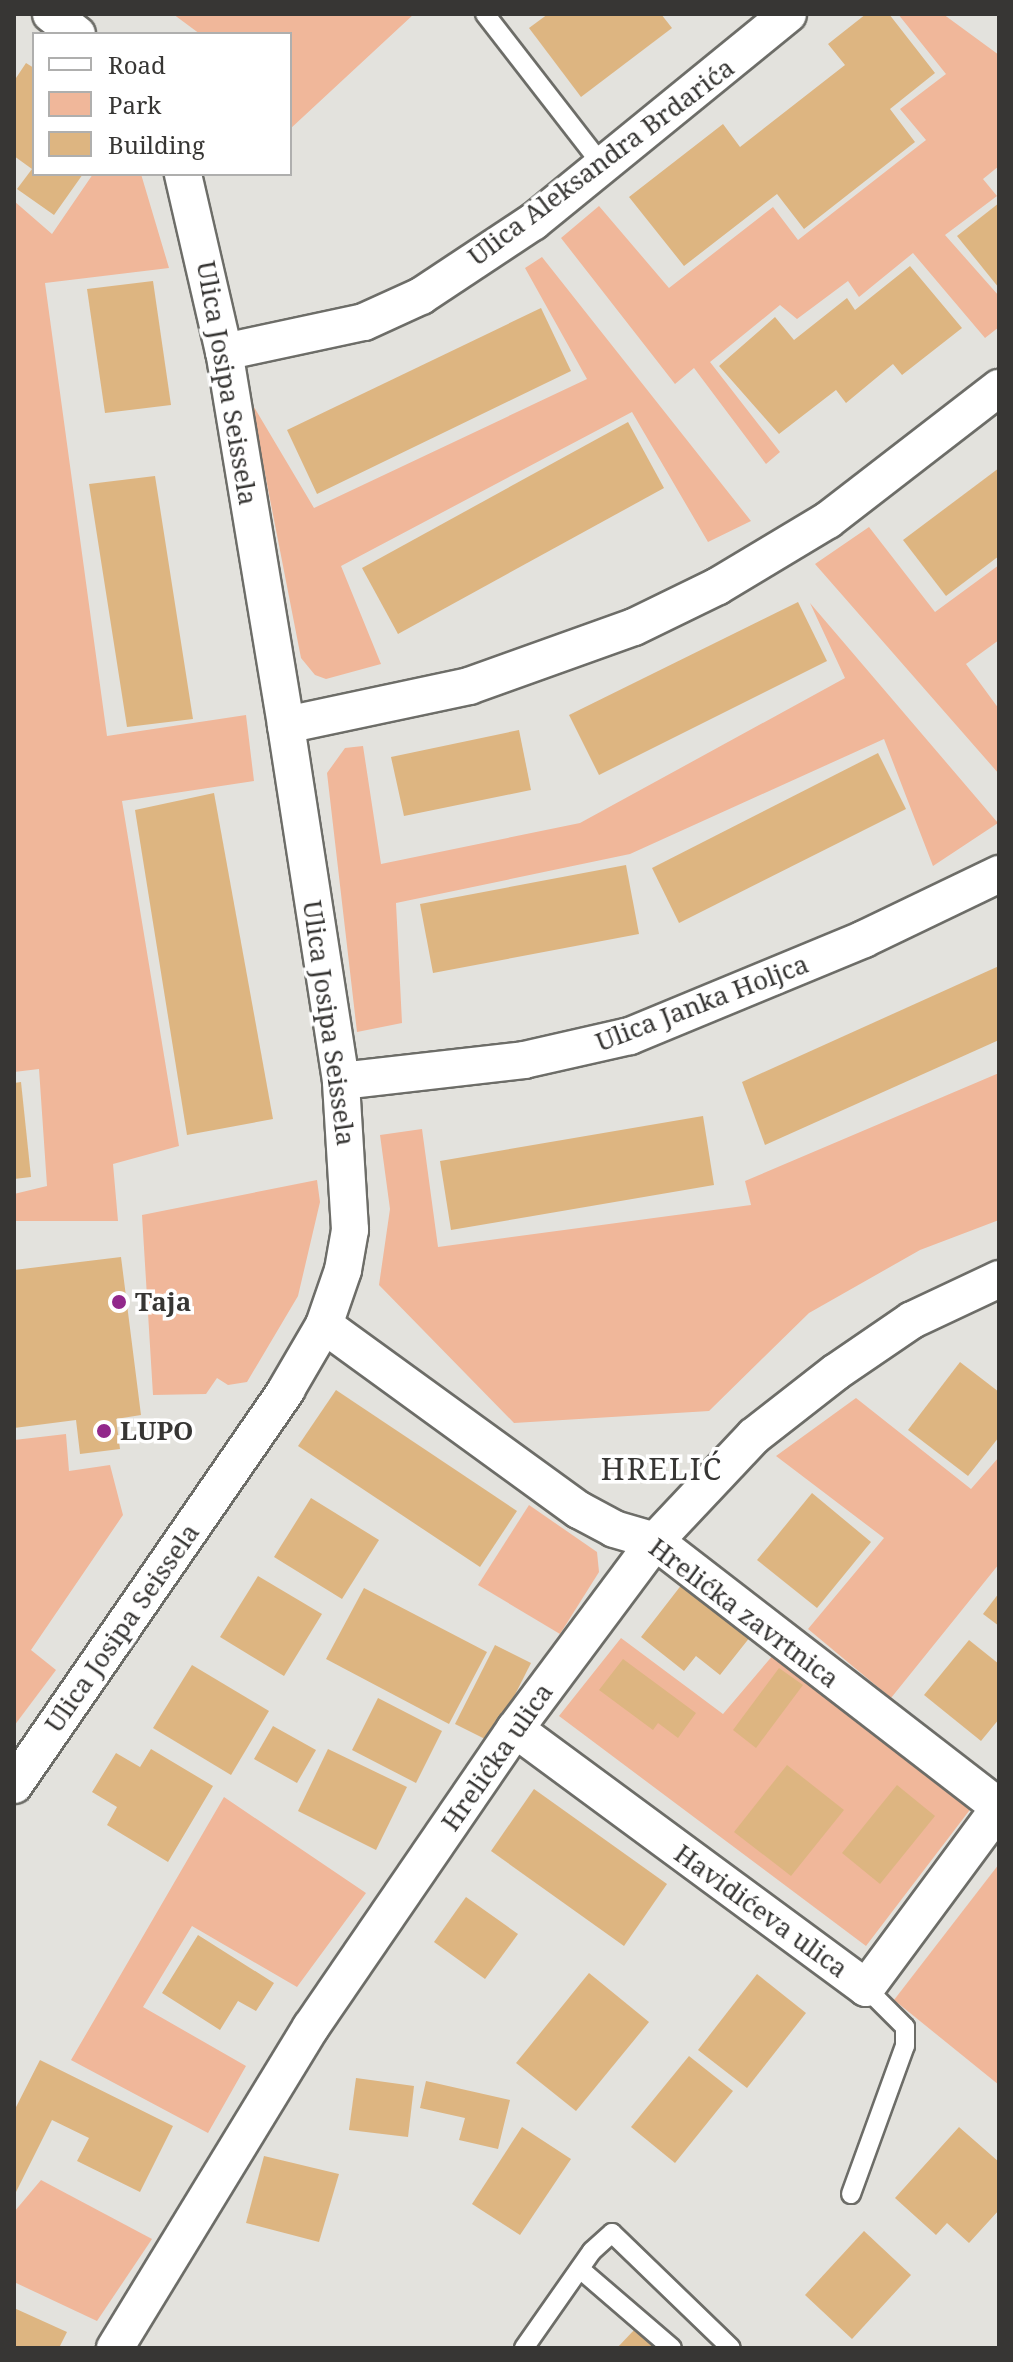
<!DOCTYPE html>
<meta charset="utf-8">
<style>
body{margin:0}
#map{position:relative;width:1013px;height:2362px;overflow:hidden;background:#e3e2dd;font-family:"Noto Serif",serif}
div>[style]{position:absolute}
.green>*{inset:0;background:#f0b79a}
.building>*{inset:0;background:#ddb581}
.roads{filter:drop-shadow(2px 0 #6d6d68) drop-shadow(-2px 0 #6d6d68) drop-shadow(0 2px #6d6d68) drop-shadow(0 -2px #6d6d68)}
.lane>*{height:18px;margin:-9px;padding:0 9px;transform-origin:9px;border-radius:9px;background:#fff}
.street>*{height:36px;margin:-18px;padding:0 18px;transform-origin:18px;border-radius:18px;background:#fff}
.dots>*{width:22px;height:22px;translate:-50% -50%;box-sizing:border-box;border:4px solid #fff;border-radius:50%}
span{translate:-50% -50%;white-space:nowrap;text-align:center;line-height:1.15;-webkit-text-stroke:7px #fff;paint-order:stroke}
.street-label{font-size:26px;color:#373634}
.poi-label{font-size:26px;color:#373634;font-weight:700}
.left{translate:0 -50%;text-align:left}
.quarter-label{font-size:30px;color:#373634;letter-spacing:2px}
.frame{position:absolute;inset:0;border:16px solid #373634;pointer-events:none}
.legend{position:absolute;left:32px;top:32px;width:260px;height:144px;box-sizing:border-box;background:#fff;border:2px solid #afafae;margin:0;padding:10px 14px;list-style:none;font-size:24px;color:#373634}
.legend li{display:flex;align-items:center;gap:16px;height:40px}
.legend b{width:40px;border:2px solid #afafae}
</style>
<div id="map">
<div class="green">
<div style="clip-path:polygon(173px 14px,414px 14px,290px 129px,290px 34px,200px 34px)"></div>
<div style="clip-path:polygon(898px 14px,943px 14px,999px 55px,999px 166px,983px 179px,997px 196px,945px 235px,999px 296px,999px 327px,985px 338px,913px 253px,859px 297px,848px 281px,797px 319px,780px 305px,710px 362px,780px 452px,766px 464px,694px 368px,675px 384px,561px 238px,599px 206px,669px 288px,773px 207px,798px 240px,926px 140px,900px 109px,946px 74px)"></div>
<div style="clip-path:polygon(93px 174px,141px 174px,169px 268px,45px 283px,107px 736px,246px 715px,254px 781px,122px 801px,179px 1146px,113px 1164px,118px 1221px,14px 1221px,14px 1194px,47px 1186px,39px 1069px,14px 1072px,14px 201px,52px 234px)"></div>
<div style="clip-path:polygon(542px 257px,751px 521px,708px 542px,632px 412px,341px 566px,381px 664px,326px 679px,315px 675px,301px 658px,251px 402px,314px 508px,587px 379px,525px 268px)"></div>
<div style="clip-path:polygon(869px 527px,935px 612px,999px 565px,999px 640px,966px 664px,999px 709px,999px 774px,815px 564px)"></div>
<div style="clip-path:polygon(810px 603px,998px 823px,933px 866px,884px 739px,630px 854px,396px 903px,402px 1023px,357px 1032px,327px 773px,345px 748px,363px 746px,381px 864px,580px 823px,845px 678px)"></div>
<div style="clip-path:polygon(999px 1073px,999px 1220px,920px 1250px,809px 1313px,709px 1411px,514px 1423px,379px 1285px,390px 1209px,380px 1135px,422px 1129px,438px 1247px,751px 1205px,745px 1181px)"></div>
<div style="clip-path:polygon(317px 1180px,320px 1202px,298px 1296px,247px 1382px,228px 1385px,217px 1378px,206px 1394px,153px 1395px,142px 1215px)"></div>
<div style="clip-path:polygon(856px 1398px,971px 1489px,999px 1457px,999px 1564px,891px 1698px,808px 1629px,884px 1538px,776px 1456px)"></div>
<div style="clip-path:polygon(66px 1434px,69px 1471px,110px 1465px,123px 1515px,31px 1650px,56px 1670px,14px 1726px,14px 1440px)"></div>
<div style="clip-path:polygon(529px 1505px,597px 1552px,599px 1572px,560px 1634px,478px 1585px)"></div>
<div style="clip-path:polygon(621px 1638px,723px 1714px,774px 1654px,972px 1807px,866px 1946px,559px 1716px)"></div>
<div style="clip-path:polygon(224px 1797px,366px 1893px,297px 1987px,192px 1926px,143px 2007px,246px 2066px,208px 2133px,71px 2060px)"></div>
<div style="clip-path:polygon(999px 1864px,999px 2085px,894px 2000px)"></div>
<div style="clip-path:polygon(41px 2180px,152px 2239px,97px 2321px,14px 2282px,14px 2212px)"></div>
</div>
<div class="building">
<div style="clip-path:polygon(548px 14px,661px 14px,672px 28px,581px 97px,529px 28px)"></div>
<div style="clip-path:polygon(866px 14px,889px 14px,935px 73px,890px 109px,915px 142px,804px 229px,777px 194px,684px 266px,629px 197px,723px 124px,740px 147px,845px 65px,828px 44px)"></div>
<div style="clip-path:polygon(26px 63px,34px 68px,34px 174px,83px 174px,54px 215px,17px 189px,32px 169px,14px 156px,14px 81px)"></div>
<div style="clip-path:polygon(999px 203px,999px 288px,957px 236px)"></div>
<div style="clip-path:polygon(910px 266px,962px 328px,902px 375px,893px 364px,846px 403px,836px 390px,779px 434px,719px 366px,775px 317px,794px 340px,847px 298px,855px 310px)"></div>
<div style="clip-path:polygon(153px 281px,171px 405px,105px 413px,87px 289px)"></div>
<div style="clip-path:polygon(541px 308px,571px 371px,317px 494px,287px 430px)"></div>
<div style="clip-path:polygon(628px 422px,664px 488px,398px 634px,362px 568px)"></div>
<div style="clip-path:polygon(999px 468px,999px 556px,946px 596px,903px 540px)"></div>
<div style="clip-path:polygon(155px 476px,193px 719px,127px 727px,89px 484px)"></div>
<div style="clip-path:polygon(798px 602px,827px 661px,599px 775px,569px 715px)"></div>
<div style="clip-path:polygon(519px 730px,531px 790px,404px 816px,391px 757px)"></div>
<div style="clip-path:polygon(878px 753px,906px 809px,679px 923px,652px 868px)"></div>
<div style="clip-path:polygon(214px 793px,273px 1119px,187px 1135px,135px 810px)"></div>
<div style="clip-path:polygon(626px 865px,639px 934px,433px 973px,420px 904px)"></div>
<div style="clip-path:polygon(999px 966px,999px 1040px,765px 1145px,742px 1082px)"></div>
<div style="clip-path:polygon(21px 1082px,31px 1177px,14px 1179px,14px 1083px)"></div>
<div style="clip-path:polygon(703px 1116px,714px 1185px,451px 1230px,440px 1161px)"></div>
<div style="clip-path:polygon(121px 1257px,141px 1415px,116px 1419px,120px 1449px,80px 1454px,76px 1420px,14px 1428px,14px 1270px)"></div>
<div style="clip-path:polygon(960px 1362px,999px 1392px,999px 1437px,968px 1476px,908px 1430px)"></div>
<div style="clip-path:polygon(336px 1390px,517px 1511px,480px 1567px,298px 1446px)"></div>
<div style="clip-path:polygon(812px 1493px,871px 1542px,817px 1608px,757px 1560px)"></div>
<div style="clip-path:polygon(311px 1498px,379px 1540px,342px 1599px,274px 1557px)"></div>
<div style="clip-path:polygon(258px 1576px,322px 1614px,284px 1676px,220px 1637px)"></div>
<div style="clip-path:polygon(686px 1579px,754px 1632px,720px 1675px,696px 1656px,684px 1671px,641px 1637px)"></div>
<div style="clip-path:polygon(364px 1588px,487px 1652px,449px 1724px,326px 1659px)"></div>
<div style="clip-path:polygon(999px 1593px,999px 1626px,983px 1614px)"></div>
<div style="clip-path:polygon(969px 1640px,999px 1664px,999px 1719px,981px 1741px,924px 1695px)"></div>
<div style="clip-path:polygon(495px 1645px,531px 1663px,491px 1742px,455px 1724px)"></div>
<div style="clip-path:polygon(623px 1659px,696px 1713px,678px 1738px,658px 1723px,653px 1730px,599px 1690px)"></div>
<div style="clip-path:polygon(192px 1665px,269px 1711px,231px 1775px,153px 1728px)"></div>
<div style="clip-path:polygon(779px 1668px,803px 1685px,756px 1748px,733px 1730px)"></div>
<div style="clip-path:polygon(378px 1698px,442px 1731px,416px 1783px,352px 1750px)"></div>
<div style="clip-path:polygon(273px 1726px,316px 1750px,297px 1783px,254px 1759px)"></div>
<div style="clip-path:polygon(151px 1749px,213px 1786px,168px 1862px,107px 1825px,117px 1807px,92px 1792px,116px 1753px,140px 1767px)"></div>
<div style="clip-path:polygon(328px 1749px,407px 1787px,376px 1850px,298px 1811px)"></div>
<div style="clip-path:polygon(787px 1765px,844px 1810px,791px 1876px,734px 1832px)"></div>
<div style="clip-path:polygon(897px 1785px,935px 1816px,880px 1884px,842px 1853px)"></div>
<div style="clip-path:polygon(534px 1789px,667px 1884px,624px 1946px,491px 1851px)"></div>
<div style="clip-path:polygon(466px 1897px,518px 1934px,485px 1979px,434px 1942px)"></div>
<div style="clip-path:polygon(198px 1935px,274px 1983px,256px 2011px,238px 2001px,220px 2030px,162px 1993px)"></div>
<div style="clip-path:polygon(589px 1973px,649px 2022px,576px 2111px,516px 2063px)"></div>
<div style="clip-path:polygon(757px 1974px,806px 2013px,747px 2088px,698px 2050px)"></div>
<div style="clip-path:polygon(689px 2056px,733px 2091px,675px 2163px,631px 2127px)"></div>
<div style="clip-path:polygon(40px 2060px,173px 2126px,140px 2192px,77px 2161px,89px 2138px,52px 2120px,14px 2196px,14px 2111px)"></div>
<div style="clip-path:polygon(356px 2078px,414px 2086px,408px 2137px,349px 2130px)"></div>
<div style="clip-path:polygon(426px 2081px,510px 2100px,498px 2149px,459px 2140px,465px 2118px,420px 2108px)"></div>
<div style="clip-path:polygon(522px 2127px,571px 2159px,520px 2235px,472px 2204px)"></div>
<div style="clip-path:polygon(959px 2127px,999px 2162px,999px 2210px,969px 2243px,947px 2223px,936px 2235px,895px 2198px)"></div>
<div style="clip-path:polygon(264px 2156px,339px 2174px,319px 2242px,246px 2223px)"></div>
<div style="clip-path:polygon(864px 2231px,911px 2275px,852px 2339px,805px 2295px)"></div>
<div style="clip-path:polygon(14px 2308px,67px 2332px,59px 2348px,14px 2348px)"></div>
<div style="clip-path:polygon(635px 2329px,655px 2348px,617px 2348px)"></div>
</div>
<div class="roads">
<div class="lane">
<div style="left:485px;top:14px;width:192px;rotate:52.2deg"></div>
<div style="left:851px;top:2194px;width:158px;rotate:-70deg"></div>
<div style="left:905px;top:2046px;width:19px;rotate:-90deg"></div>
<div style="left:905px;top:2027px;width:55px;rotate:-135deg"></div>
<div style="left:580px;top:2269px;width:121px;rotate:40.7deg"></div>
<div style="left:524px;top:2348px;width:118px;rotate:-55deg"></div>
<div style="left:592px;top:2251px;width:27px;rotate:-42deg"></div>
<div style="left:612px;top:2233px;width:165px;rotate:44deg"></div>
</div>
<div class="street">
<div style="left:51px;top:14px;width:33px;rotate:38deg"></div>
<div style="left:224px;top:352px;width:143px;rotate:-12.1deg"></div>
<div style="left:364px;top:322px;width:63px;rotate:-24.5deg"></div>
<div style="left:421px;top:296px;width:134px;rotate:-33.5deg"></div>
<div style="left:533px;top:222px;width:329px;rotate:-39.2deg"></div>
<div style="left:286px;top:725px;width:187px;rotate:-12deg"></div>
<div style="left:469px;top:686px;width:175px;rotate:-19.7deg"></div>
<div style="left:634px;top:627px;width:93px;rotate:-26deg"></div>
<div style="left:718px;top:586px;width:128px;rotate:-31deg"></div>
<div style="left:828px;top:520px;width:216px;rotate:-37.7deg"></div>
<div style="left:341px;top:1081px;width:184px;rotate:-6.5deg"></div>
<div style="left:524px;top:1060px;width:109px;rotate:-12.8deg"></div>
<div style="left:630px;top:1036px;width:253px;rotate:-22.5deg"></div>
<div style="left:864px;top:939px;width:150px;rotate:-25.7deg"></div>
<div style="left:324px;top:1325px;width:315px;rotate:36deg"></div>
<div style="left:579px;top:1510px;width:40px;rotate:28deg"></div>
<div style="left:614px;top:1529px;width:43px;rotate:16.3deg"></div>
<div style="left:655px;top:1541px;width:435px;rotate:37.7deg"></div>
<div style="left:515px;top:1729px;width:436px;rotate:36.4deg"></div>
<div style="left:866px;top:1988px;width:224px;rotate:-53.5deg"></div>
<div style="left:14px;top:1785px;width:480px;rotate:-55.4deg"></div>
<div style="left:286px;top:1390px;width:75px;rotate:-59.7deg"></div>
<div style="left:324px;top:1325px;width:58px;rotate:-70.9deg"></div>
<div style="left:343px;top:1270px;width:41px;rotate:-80.1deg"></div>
<div style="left:350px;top:1230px;width:149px;rotate:-93.5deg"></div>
<div style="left:341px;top:1081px;width:360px;rotate:-98.8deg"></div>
<div style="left:286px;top:725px;width:378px;rotate:-99.4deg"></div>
<div style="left:224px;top:352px;width:183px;rotate:-103deg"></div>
<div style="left:115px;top:2348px;width:376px;rotate:-58.6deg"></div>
<div style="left:311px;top:2027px;width:361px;rotate:-55.6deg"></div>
<div style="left:515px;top:1729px;width:234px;rotate:-53.3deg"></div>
<div style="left:655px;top:1541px;width:144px;rotate:-46.7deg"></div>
<div style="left:754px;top:1436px;width:104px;rotate:-38deg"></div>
<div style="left:836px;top:1372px;width:92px;rotate:-34.4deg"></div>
<div style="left:912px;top:1320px;width:96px;rotate:-25.2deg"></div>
</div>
</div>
<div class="dots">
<div style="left:119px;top:1302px;background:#92288b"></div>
<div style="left:104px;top:1431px;background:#92288b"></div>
</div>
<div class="street-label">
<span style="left:601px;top:162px;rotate:-37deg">Ulica Aleksandra Brdarića</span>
<span style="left:227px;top:383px;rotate:80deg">Ulica Josipa Seissela</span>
<span style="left:702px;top:1003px;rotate:-21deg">Ulica Janka Holjca</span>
<span style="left:329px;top:1023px;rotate:82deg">Ulica Josipa Seissela</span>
<span style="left:744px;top:1613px;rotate:37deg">Hrelićka zavrtnica</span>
<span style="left:122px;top:1628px;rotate:-55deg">Ulica Josipa Seissela</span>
<span style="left:497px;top:1757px;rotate:-55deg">Hrelićka ulica</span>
<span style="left:761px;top:1911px;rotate:36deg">Havidićeva ulica</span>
</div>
<div class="poi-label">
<span class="left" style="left:135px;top:1302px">Taja</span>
<span class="left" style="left:120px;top:1431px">LUPO</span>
</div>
<div class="quarter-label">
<span style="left:662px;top:1469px">HRELIĆ</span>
</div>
<div class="frame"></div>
<ul class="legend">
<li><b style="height:10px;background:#fff"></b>Road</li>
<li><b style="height:22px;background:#f0b79a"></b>Park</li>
<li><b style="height:22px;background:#ddb581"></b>Building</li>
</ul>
</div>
